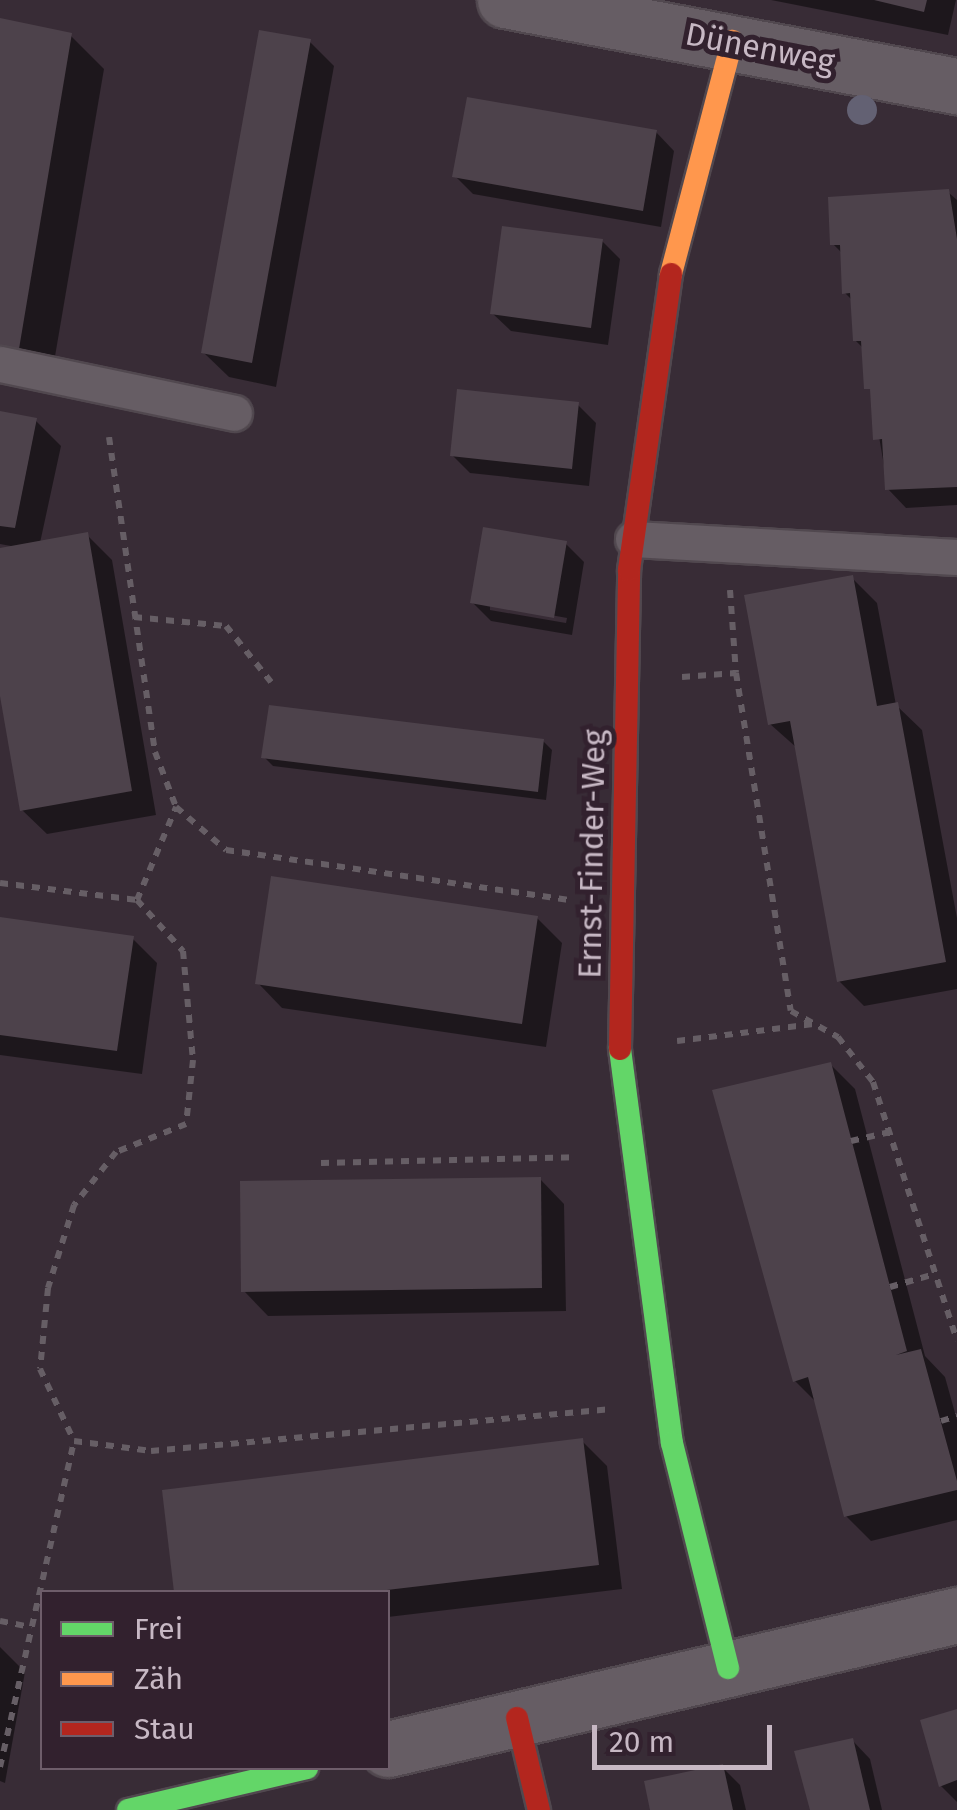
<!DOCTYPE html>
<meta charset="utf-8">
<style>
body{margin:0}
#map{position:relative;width:957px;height:1810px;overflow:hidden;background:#382c36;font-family:"Fira Sans",sans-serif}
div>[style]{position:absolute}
.shadow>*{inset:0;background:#0007}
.building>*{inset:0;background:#4d424b}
.path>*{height:6px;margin-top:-3px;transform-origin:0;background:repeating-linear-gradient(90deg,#665e65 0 8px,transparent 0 16px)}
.roads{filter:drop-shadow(2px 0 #51484f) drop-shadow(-2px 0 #51484f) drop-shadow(0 2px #51484f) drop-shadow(0 -2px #51484f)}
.lane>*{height:35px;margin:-17.5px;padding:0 17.5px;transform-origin:17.5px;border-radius:17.5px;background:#665d64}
.street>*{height:55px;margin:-27.5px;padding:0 27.5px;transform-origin:27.5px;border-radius:27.5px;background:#665d64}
.fast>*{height:22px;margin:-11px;padding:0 11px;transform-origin:11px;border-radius:11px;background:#63d668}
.slow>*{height:22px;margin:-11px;padding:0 11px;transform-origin:11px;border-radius:11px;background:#ff974d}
.jam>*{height:22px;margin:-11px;padding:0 11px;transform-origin:11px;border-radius:11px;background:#b3261e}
.trees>*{width:30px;height:30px;margin:-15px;border-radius:50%;background:#636173}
span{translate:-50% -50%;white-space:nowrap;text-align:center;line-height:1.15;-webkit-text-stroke:10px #32212e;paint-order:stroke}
.street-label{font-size:32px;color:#c7b8c4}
.legend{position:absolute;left:40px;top:1590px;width:350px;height:180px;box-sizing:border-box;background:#32212e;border:2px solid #6e5d6a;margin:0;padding:12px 18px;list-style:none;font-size:30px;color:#c7b8c4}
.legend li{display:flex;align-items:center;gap:20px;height:50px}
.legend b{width:50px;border:2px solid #6e5d6a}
.scale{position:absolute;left:592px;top:1725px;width:180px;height:45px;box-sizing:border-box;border:5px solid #c7b8c4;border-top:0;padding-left:12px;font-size:30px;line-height:35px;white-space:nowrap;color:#c7b8c4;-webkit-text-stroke:8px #32212e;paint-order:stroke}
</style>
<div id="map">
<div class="shadow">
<div style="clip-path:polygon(771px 0,956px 0,948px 35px)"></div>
<div style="clip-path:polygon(0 21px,71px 36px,104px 69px,51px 380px,0 369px)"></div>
<div style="clip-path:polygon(309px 41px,334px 66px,276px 387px,229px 377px,204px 353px)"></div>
<div style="clip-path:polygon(656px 132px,674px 151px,661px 227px,473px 194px,455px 176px)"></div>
<div style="clip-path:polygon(948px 192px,957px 200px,957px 505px,906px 508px,888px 489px,864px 349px,855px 340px,853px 301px,845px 293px,843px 254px,833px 244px)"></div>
<div style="clip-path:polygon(602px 241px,620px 259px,608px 345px,511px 331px,492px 313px)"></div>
<div style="clip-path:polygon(578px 405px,596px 423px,589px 486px,470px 473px,452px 455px)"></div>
<div style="clip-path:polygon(0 413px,36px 421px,61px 446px,40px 543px,87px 535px,112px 560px,156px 815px,47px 834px,22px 810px,0 680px,0 550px,16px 547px,0 544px)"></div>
<div style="clip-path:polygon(evenodd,566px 544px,584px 562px,572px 635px,491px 621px,473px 603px,566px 544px,490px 604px,567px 618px,566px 623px,490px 610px,490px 604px)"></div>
<div style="clip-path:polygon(852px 578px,877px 603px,896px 705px,922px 730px,957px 918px,957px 989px,864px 1006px,839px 981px,797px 748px,770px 724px)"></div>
<div style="clip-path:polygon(543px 741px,552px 750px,546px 800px,273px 766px,264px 757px)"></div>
<div style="clip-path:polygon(537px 918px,562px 943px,546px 1047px,282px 1008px,258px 983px)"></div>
<div style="clip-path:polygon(0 920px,132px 938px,157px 963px,142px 1074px,0 1055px)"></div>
<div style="clip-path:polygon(830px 1064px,855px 1089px,925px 1356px,945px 1377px,957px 1420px,957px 1520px,871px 1541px,846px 1516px,817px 1403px,795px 1381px)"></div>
<div style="clip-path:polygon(540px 1179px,564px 1204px,566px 1311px,268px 1316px,244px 1291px)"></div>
<div style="clip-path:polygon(582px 1441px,607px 1466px,622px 1589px,388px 1617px,388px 1592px,177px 1592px,165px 1492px)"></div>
<div style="clip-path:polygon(0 1647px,25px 1672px,5px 1783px,0 1781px)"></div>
<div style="clip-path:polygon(957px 1712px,957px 1802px,941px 1786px)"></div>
<div style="clip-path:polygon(852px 1740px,870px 1759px,882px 1810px,813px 1810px)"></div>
<div style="clip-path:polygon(722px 1767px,740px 1785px,746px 1810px,653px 1810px)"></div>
</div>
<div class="building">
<div style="clip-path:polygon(874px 0,927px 0,924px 12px)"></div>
<div style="clip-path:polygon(0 18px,72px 33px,19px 349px,0 345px)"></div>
<div style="clip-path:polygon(259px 30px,311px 39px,252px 363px,201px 353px)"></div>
<div style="clip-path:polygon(467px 97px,657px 130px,643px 211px,452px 177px)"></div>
<div style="clip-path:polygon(949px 189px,957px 239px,957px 487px,885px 490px,882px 439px,873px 440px,870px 389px,864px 389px,861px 341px,853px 341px,850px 293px,842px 294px,840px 245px,830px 245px,828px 197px)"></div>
<div style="clip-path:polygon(502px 226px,603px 239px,591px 328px,490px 314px)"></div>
<div style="clip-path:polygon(457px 389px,579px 402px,572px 469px,450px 456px)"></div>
<div style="clip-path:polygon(0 411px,37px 418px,15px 528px,0 526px)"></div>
<div style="clip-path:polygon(483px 527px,567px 541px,554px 618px,470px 603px)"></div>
<div style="clip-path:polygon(88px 532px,132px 791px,20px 811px,0 696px,0 548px)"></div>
<div style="clip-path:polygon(853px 575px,877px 706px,898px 702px,946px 962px,837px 982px,790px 721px,768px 725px,744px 595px)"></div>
<div style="clip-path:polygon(269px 705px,544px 739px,538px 792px,261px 758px)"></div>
<div style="clip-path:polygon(271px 876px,538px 916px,522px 1024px,255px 984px)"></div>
<div style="clip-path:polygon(0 917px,134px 936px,117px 1051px,0 1035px)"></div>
<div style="clip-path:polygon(831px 1062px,907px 1351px,896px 1355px,921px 1349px,957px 1481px,957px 1490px,844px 1517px,808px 1377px,793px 1382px,712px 1090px)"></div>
<div style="clip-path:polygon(541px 1177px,542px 1288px,241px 1292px,240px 1181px)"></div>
<div style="clip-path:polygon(583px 1438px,599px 1565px,370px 1592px,174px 1592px,162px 1490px)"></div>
<div style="clip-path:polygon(957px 1709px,957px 1780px,939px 1787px,920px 1720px)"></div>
<div style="clip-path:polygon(853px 1738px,870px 1810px,810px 1810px,794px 1751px)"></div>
<div style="clip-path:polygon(723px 1764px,733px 1810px,650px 1810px,644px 1781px)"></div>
</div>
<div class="path">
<div style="left:109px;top:437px;width:318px;rotate:81.7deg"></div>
<div style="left:155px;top:752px;width:59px;rotate:69.1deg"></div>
<div style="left:176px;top:807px;width:66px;rotate:40.7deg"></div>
<div style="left:226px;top:850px;width:345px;rotate:8.3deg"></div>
<div style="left:730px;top:590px;width:83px;rotate:85.9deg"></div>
<div style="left:134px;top:617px;width:92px;rotate:5.6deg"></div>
<div style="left:226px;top:626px;width:72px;rotate:51.2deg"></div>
<div style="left:682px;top:677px;width:54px;rotate:-4.2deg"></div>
<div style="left:736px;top:673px;width:342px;rotate:80.8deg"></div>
<div style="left:791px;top:1011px;width:54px;rotate:29deg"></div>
<div style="left:838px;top:1037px;width:57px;rotate:52.1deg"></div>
<div style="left:873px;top:1082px;width:272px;rotate:72deg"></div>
<div style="left:0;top:883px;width:138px;rotate:7.1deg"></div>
<div style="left:137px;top:900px;width:69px;rotate:48deg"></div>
<div style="left:183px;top:951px;width:109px;rotate:84.8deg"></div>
<div style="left:193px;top:1060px;width:64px;rotate:96.2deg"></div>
<div style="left:186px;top:1124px;width:75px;rotate:158.2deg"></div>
<div style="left:116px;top:1152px;width:68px;rotate:128.4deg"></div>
<div style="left:74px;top:1205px;width:87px;rotate:107.4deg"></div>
<div style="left:48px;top:1288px;width:81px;rotate:95.6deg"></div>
<div style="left:40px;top:1369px;width:80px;rotate:64.7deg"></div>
<div style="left:74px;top:1441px;width:78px;rotate:7.4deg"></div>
<div style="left:151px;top:1451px;width:460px;rotate:-5.2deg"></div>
<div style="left:137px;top:900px;width:101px;rotate:-67.2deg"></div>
<div style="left:677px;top:1041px;width:137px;rotate:-7.1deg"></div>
<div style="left:851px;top:1141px;width:39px;rotate:-13deg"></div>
<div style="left:321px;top:1163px;width:255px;rotate:-1.3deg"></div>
<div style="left:890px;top:1287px;width:47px;rotate:-16.1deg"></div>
<div style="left:941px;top:1421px;width:17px;rotate:-17deg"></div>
<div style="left:0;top:1621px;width:32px;rotate:11deg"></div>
<div style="left:0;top:1767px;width:333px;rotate:-77.2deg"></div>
</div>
<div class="roads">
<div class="lane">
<div style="left:0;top:364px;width:239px;rotate:11.8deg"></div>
<div style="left:633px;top:539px;width:324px;rotate:3.2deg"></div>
</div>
<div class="street">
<div style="left:505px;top:0;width:460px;rotate:10.8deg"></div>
<div style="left:388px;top:1749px;width:585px;rotate:-13.25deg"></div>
</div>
<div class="fast">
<div style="left:620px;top:1049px;width:397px;rotate:82.5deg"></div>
<div style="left:672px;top:1443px;width:232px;rotate:76deg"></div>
<div style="left:128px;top:1810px;width:184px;rotate:-13.2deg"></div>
</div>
<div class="slow">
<div style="left:671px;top:274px;width:241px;rotate:-75.3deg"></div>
</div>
<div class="jam">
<div style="left:620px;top:1049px;width:479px;rotate:-88.9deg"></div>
<div style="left:629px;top:570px;width:299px;rotate:-81.9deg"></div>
<div style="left:517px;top:1718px;width:95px;rotate:76.6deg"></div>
</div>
</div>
<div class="trees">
<div style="left:862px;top:110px"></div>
</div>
<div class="street-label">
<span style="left:760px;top:48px;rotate:11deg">Dünenweg</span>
<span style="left:592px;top:854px;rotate:-89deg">Ernst-Finder-Weg</span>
</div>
<ul class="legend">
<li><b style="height:12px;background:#63d668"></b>Frei</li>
<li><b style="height:12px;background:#ff974d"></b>Zäh</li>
<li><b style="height:12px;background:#b3261e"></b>Stau</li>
</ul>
<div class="scale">20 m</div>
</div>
